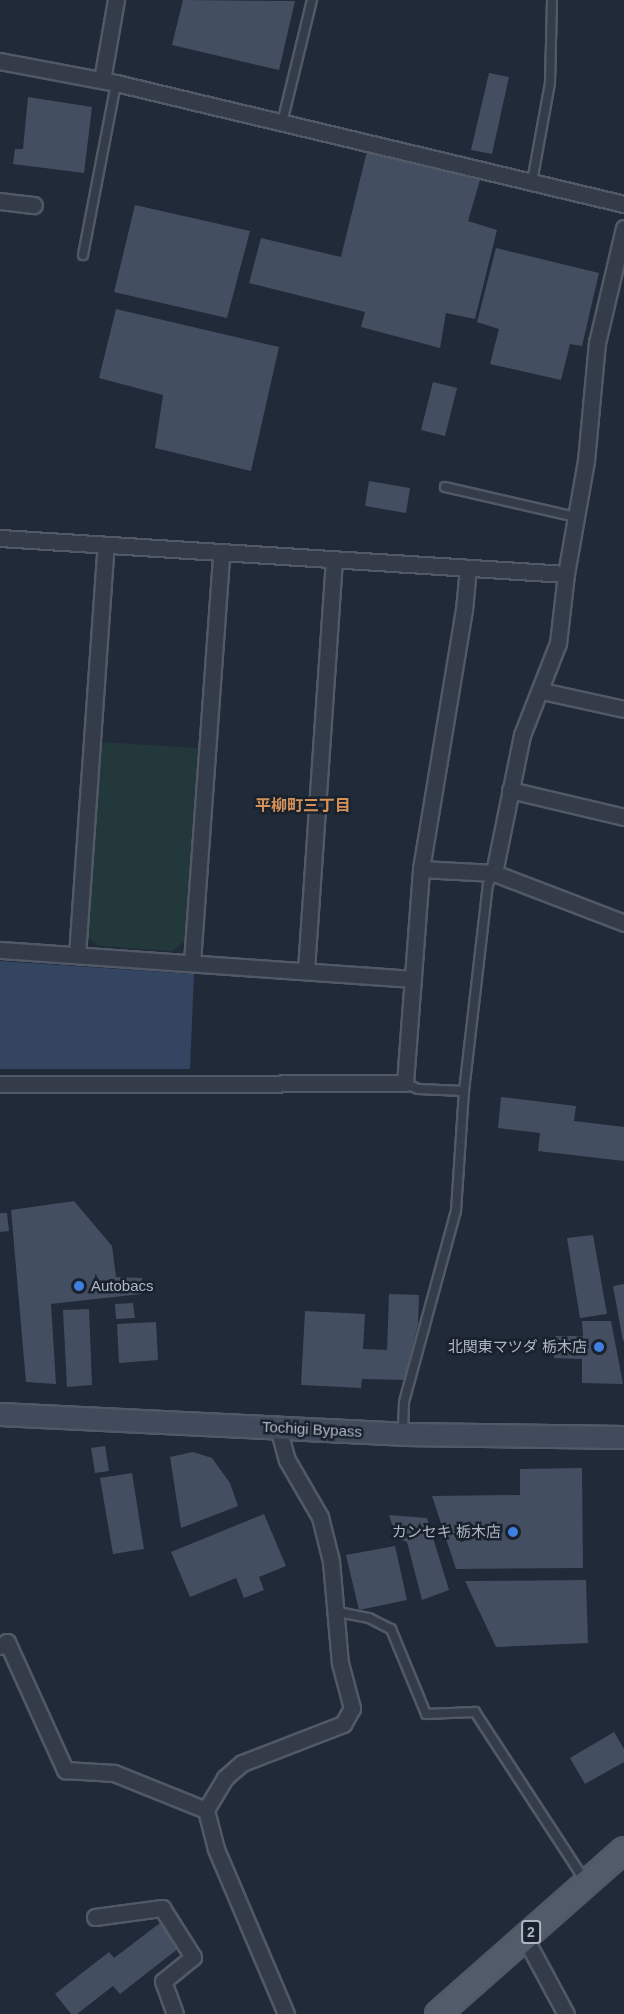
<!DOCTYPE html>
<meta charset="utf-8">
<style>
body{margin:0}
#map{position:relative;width:624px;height:2014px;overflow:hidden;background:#202a38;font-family:Helvetica,"Noto Sans JP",sans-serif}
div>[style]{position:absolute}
.green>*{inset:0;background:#23383b}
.water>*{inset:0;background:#334560}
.building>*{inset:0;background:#434f60}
.roads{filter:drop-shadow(2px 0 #515966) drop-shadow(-2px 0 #515966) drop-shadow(0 2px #515966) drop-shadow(0 -2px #515966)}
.lane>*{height:8px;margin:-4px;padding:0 4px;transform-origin:4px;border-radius:4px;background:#343c49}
.street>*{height:15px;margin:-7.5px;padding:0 7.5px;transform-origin:7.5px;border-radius:7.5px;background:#343c49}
.secondary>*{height:21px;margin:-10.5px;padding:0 10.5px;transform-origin:10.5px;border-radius:10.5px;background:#424b5c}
.primary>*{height:24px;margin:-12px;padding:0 12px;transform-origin:12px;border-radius:12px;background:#525b69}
.dots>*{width:16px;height:16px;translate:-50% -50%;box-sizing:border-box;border:3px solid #19212d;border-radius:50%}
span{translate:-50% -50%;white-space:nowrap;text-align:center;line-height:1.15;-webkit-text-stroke:5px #19212d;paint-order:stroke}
.shield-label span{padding:2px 4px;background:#19212d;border:2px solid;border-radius:4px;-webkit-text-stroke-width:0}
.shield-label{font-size:14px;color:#aeb6c5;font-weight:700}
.poi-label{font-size:15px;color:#aeb6c5}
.left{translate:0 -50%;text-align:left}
.right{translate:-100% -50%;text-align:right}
.street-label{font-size:15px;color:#aeb6c5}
.neighbourhood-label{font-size:16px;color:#d5935a;font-weight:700}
</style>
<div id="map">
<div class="green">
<div style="clip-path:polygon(101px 742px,198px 748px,184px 942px,172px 951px,98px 946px,87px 936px)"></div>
</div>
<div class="water">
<div style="clip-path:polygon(0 961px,194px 974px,190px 1069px,0 1069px)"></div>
</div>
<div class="building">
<div style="clip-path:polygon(183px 0,295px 1px,279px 70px,172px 45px)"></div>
<div style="clip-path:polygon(489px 73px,509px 77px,492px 154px,471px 150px)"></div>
<div style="clip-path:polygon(28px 97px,92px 107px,84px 173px,13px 164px,15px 149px,23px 149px)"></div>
<div style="clip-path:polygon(367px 151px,480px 180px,468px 221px,497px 230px,475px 319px,446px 313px,440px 348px,361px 327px,365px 312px,249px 283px,261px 238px,341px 257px)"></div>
<div style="clip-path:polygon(135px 205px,250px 231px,227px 318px,114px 292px)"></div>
<div style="clip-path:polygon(496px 248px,599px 273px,582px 346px,570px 344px,561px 380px,490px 364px,499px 329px,477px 322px)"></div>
<div style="clip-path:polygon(116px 309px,279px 347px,251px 471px,155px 448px,163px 395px,99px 378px)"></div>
<div style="clip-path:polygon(433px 382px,457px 388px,445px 436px,421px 430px)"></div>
<div style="clip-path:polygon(369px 481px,410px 488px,406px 513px,365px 506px)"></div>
<div style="clip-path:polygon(501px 1097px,576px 1106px,574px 1121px,624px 1127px,624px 1161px,538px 1151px,540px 1133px,498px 1128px)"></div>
<div style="clip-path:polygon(74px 1201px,112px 1246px,116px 1277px,142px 1278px,141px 1294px,51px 1304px,56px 1384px,26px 1382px,11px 1210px)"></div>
<div style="clip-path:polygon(0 1213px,7px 1213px,9px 1231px,0 1232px)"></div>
<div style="clip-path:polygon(593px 1235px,607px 1314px,580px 1318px,567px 1238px)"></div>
<div style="clip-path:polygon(624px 1284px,624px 1341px,623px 1341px,613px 1286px)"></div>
<div style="clip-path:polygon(389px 1294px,419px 1295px,418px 1324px,404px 1380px,362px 1379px,361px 1388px,301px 1385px,305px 1311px,365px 1314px,363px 1349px,387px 1350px)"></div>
<div style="clip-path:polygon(133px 1303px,135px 1318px,116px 1319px,115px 1304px)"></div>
<div style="clip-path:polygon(89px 1309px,92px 1385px,67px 1387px,63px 1310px)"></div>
<div style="clip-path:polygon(582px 1321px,611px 1321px,623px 1384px,582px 1383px,582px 1359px,554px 1358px,555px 1336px,583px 1336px)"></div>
<div style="clip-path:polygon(156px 1322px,158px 1360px,119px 1363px,117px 1324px)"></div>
<div style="clip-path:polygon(105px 1446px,109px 1471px,95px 1473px,91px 1448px)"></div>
<div style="clip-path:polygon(193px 1452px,212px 1458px,230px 1483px,238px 1506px,181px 1528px,170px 1457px)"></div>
<div style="clip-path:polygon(582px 1468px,583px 1568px,456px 1569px,432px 1496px,520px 1495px,520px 1469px)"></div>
<div style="clip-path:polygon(132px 1473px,144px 1549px,113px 1554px,100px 1478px)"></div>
<div style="clip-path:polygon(264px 1514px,286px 1566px,259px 1577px,264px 1590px,244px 1598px,236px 1578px,190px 1597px,171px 1552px)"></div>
<div style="clip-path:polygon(389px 1515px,427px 1518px,449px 1590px,422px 1600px,407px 1542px,396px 1538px)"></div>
<div style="clip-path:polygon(395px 1546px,407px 1600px,359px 1610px,346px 1555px)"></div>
<div style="clip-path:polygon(586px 1580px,588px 1643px,496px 1647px,465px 1581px)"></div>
<div style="clip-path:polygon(614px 1732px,624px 1749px,624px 1762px,585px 1784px,570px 1758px)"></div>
<div style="clip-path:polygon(160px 1923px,179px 1948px,120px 1994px,113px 1986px,77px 2014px,71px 2014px,55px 1994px,109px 1952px,114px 1958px)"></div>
</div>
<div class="roads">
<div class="lane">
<div style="left:282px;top:123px;width:127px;rotate:-76.3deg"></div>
<div style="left:532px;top:182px;width:101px;rotate:-79.7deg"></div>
<div style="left:550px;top:83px;width:83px;rotate:-88.6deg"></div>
<div style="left:83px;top:255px;width:175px;rotate:-79.1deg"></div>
<div style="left:445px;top:487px;width:134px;rotate:12.9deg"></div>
<div style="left:405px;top:1083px;width:14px;rotate:25deg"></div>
<div style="left:418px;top:1089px;width:46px;rotate:2.5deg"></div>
<div style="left:403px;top:1431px;width:29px;rotate:-88deg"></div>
<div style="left:404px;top:1402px;width:198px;rotate:-74.8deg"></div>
<div style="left:456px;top:1211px;width:120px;rotate:-86.2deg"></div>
<div style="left:464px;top:1091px;width:208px;rotate:-83.4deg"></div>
<div style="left:488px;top:884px;width:13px;rotate:-61deg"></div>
<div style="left:333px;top:1611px;width:37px;rotate:11deg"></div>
<div style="left:369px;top:1618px;width:25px;rotate:27deg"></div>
<div style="left:391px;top:1629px;width:92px;rotate:67.6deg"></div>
<div style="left:426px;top:1714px;width:49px;rotate:-2.3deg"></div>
<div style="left:475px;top:1712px;width:199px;rotate:56.9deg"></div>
</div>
<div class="street">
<div style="left:0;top:61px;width:118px;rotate:10.7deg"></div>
<div style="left:116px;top:83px;width:522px;rotate:13.4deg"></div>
<div style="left:102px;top:80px;width:81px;rotate:-80.1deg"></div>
<div style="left:0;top:201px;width:34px;rotate:7deg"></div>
<div style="left:0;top:538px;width:567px;rotate:3.64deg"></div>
<div style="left:566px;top:574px;width:69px;rotate:96.6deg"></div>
<div style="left:558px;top:643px;width:99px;rotate:111.4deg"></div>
<div style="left:522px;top:735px;width:141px;rotate:101.5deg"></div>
<div style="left:566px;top:574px;width:115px;rotate:-80deg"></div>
<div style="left:586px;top:461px;width:119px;rotate:-84.7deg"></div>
<div style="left:597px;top:343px;width:118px;rotate:-76.8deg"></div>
<div style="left:542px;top:691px;width:84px;rotate:12.4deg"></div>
<div style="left:510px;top:790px;width:117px;rotate:13.3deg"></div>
<div style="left:421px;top:869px;width:73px;rotate:3.1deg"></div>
<div style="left:494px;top:873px;width:139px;rotate:21deg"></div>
<div style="left:0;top:950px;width:414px;rotate:4deg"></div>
<div style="left:77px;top:955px;width:411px;rotate:-86deg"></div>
<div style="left:192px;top:962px;width:410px;rotate:-85.9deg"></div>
<div style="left:306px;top:970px;width:411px;rotate:-86.1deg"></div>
<div style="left:0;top:1084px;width:405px;rotate:-0.1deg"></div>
<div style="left:405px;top:1083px;width:215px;rotate:-85.7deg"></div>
<div style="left:421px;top:869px;width:263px;rotate:-80.6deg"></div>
<div style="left:464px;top:610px;width:42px;rotate:-84.6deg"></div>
<div style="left:278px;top:1427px;width:34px;rotate:75deg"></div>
<div style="left:287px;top:1460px;width:66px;rotate:59.9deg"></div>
<div style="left:320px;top:1517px;width:45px;rotate:76deg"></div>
<div style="left:331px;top:1561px;width:102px;rotate:85deg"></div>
<div style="left:340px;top:1663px;width:47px;rotate:75.1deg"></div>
<div style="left:352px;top:1708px;width:18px;rotate:119deg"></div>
<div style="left:343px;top:1724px;width:108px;rotate:158.9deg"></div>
<div style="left:242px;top:1763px;width:23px;rotate:139deg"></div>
<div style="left:225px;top:1778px;width:37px;rotate:121deg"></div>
<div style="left:206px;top:1810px;width:40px;rotate:75.6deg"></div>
<div style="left:216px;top:1849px;width:179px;rotate:67deg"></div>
<div style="left:0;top:1646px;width:8px;rotate:-30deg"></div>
<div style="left:7px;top:1642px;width:141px;rotate:65.6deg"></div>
<div style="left:65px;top:1770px;width:49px;rotate:3.5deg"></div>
<div style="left:114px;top:1773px;width:99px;rotate:21.9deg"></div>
<div style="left:95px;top:1917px;width:68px;rotate:-7.7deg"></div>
<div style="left:162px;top:1908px;width:58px;rotate:57.7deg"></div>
<div style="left:193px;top:1957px;width:38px;rotate:141deg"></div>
<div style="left:163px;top:1981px;width:35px;rotate:70deg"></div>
<div style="left:525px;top:1938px;width:86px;rotate:61.7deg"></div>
</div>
<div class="secondary">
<div style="left:0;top:1414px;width:403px;rotate:2.8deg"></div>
<div style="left:403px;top:1434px;width:221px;rotate:0.8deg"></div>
</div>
<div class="primary">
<div style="left:438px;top:2014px;width:248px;rotate:-41.4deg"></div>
</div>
</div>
<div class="dots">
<div style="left:79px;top:1286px;background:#3f7fe0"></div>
<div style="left:599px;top:1347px;background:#3f7fe0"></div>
<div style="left:513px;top:1532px;background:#3f7fe0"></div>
</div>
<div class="shield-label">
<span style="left:531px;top:1932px">2</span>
</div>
<div class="poi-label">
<span class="left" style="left:91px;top:1286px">Autobacs</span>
<span class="right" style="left:587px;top:1347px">北関東マツダ 栃木店</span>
<span class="right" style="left:501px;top:1532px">カンセキ 栃木店</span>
</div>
<div class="street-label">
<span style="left:312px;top:1429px;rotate:3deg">Tochigi Bypass</span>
</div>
<div class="neighbourhood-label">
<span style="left:303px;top:806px">平柳町三丁目</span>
</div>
</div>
